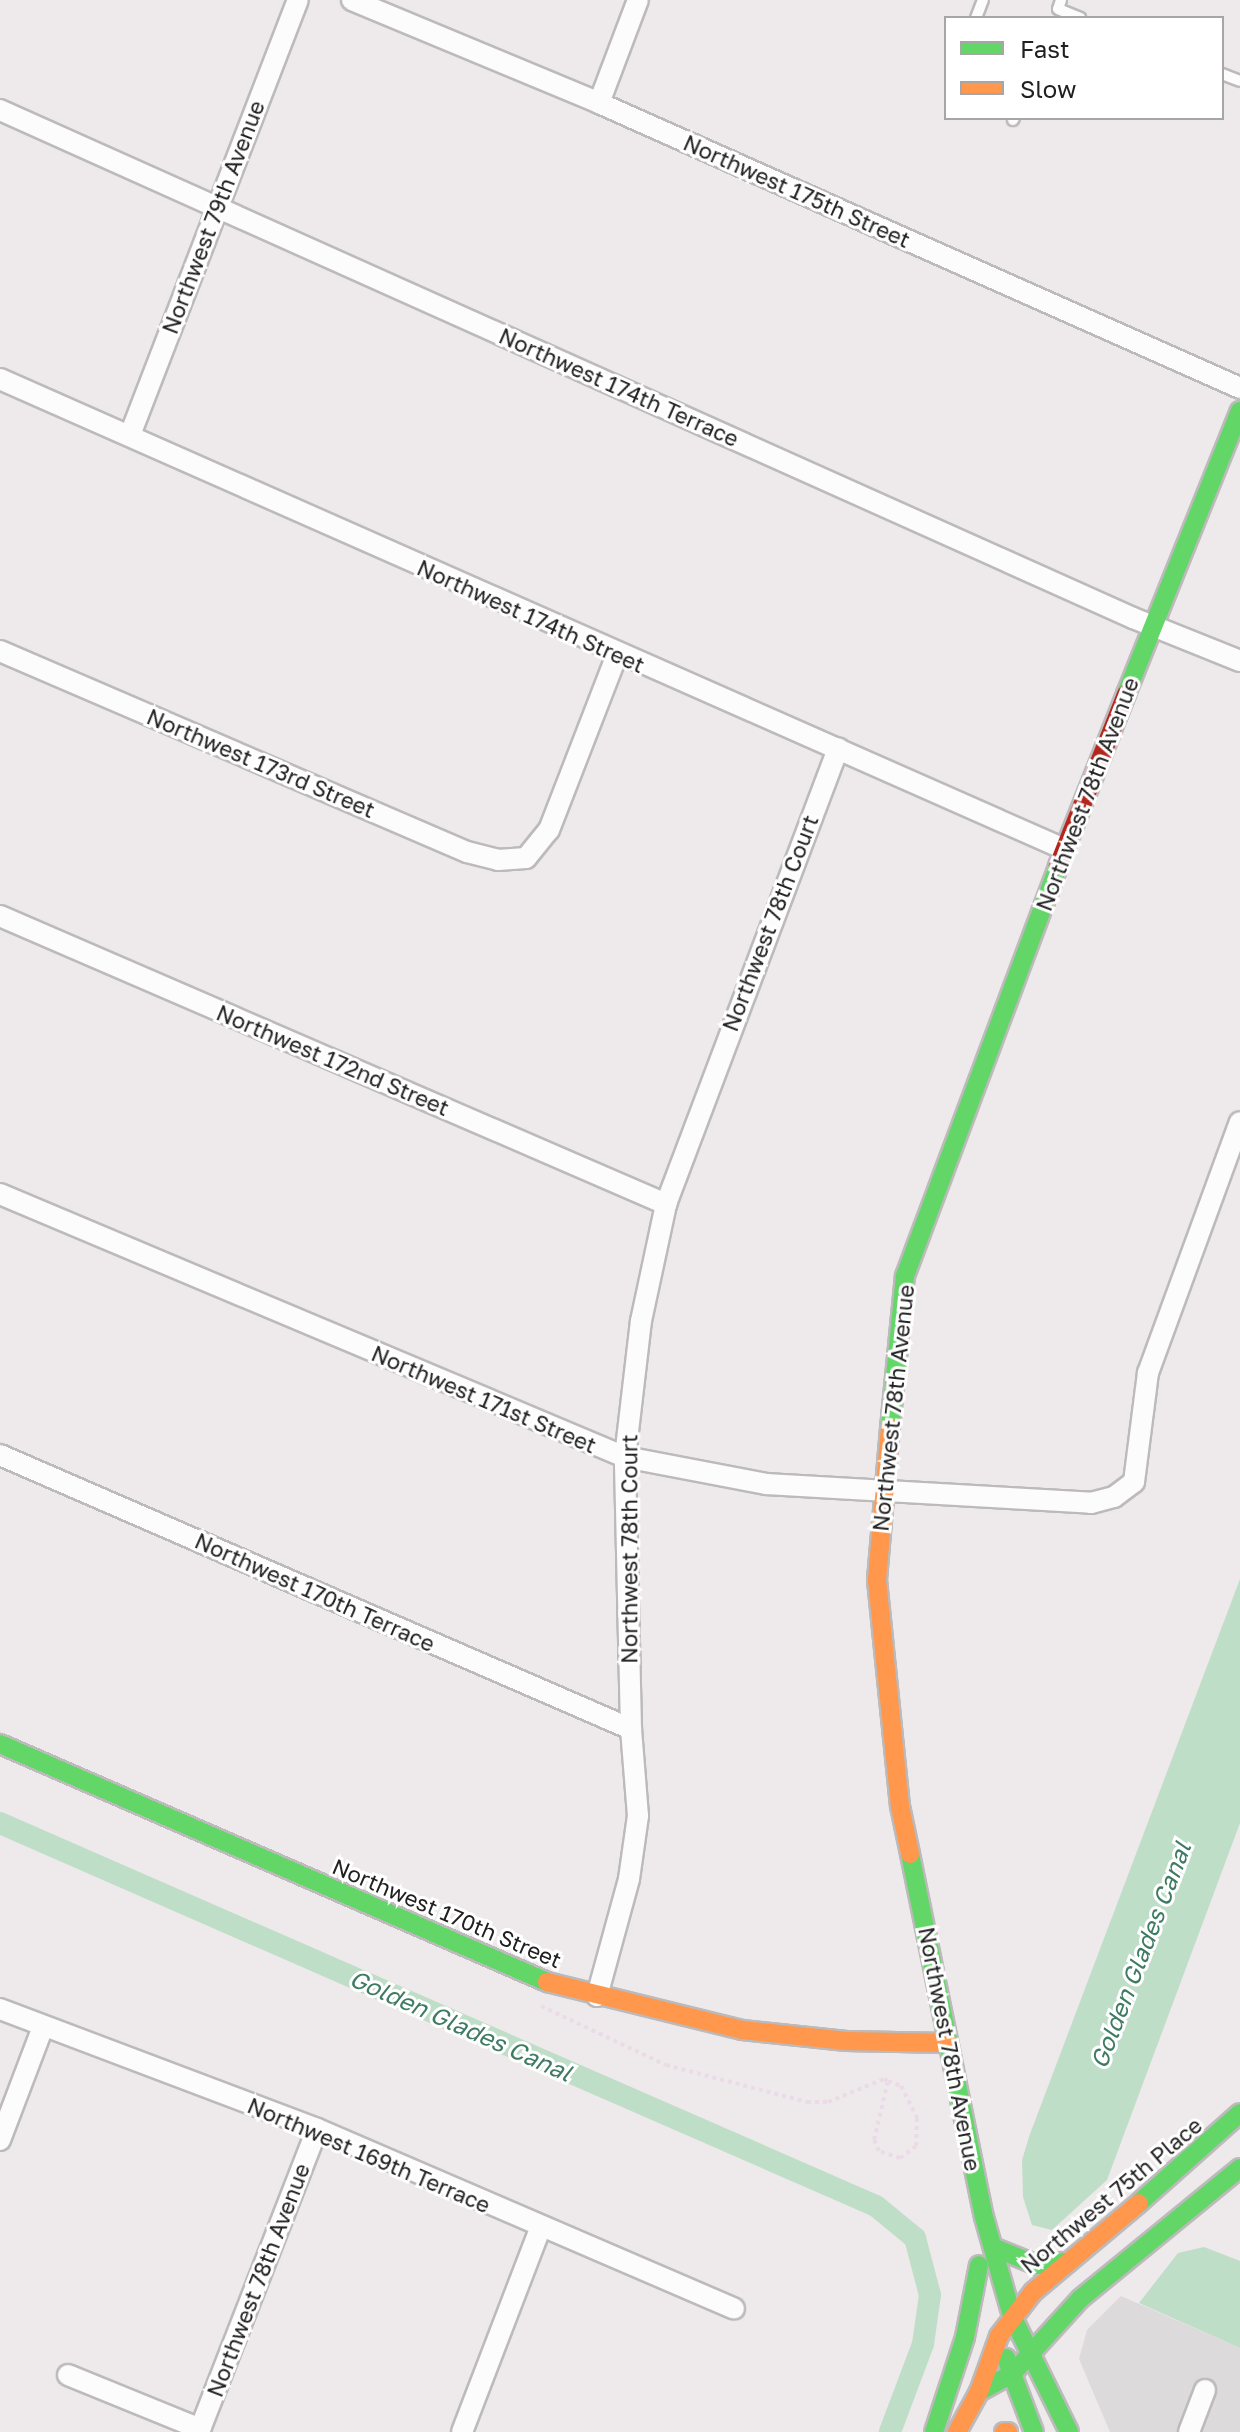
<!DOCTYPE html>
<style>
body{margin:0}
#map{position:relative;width:1240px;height:2432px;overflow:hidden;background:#eee9ea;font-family:"Golos Text",sans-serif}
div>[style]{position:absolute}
.residential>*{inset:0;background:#dddadb}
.water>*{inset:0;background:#bfdec8}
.canal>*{height:22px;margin:-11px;padding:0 11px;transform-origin:11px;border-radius:11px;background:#bfdec8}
.path>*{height:4px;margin-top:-2px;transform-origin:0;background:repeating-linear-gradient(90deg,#eadbe7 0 4px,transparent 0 8px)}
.roads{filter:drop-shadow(2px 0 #bcbabb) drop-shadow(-2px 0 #bcbabb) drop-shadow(0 2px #bcbabb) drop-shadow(0 -2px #bcbabb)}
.lane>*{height:10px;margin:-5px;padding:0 5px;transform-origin:5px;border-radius:5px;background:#fcfcfc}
.street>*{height:20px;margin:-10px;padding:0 10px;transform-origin:10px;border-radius:10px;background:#fcfcfc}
.fast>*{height:18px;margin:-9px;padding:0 9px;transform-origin:9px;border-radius:9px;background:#63d668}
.slow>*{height:18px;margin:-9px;padding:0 9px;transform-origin:9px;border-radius:9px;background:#ff974d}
.jam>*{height:18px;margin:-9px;padding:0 9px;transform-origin:9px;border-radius:9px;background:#b3261e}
span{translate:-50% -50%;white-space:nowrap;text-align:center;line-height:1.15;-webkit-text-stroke:6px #fff;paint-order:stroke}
.street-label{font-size:22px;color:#202020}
.water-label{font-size:24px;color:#3f7b62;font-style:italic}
.legend{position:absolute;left:944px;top:16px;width:280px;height:104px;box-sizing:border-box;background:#fff;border:2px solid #a6a6a6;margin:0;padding:10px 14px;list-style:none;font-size:24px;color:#202020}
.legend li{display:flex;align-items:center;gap:16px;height:40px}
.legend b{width:40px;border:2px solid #a6a6a6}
</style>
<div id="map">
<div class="residential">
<div style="clip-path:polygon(1121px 2296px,1240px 2348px,1240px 2432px,1110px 2432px,1079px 2359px,1087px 2330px)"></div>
</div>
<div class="water">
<div style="clip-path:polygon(1240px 1579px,1240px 1823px,1107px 2180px,1052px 2230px,1032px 2225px,1023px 2197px,1022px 2160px,1030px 2134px)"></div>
<div style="clip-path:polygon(1204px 2247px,1240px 2261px,1240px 2348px,1139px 2303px,1178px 2253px)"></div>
</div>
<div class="canal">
<div style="left:0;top:1823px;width:956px;rotate:23.62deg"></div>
<div style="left:876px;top:2206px;width:50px;rotate:39.4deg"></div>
<div style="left:915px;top:2238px;width:59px;rotate:75.3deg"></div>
<div style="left:930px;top:2295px;width:49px;rotate:98.1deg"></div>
<div style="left:923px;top:2344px;width:94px;rotate:110.6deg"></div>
</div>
<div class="path">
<div style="left:541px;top:2006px;width:138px;rotate:25.3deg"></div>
<div style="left:666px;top:2065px;width:146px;rotate:14.7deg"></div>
<div style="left:807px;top:2102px;width:21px"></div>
<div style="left:828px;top:2102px;width:61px;rotate:-22.3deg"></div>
<div style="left:884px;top:2079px;width:4px;rotate:27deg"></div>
<div style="left:888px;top:2081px;width:14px;rotate:21deg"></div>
<div style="left:901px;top:2086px;width:36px;rotate:63deg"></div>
<div style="left:917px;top:2118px;width:28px;rotate:92deg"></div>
<div style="left:916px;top:2146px;width:20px;rotate:143deg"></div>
<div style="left:900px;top:2158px;width:22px;rotate:-162deg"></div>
<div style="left:879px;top:2151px;width:12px;rotate:-114deg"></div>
<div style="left:874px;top:2140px;width:61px;rotate:-76.7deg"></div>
</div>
<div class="roads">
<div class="lane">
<div style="left:1061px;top:0;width:9px;rotate:108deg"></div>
<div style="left:1058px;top:9px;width:24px;rotate:22deg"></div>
<div style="left:976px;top:18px;width:19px;rotate:-69deg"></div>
<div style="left:1222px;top:74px;width:19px;rotate:21deg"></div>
<div style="left:1013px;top:120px;width:2px;rotate:-63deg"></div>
</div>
<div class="street">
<div style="left:352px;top:0;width:268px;rotate:22.6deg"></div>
<div style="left:599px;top:103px;width:702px;rotate:23.97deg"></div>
<div style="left:599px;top:103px;width:110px;rotate:-69.3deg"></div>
<div style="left:0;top:110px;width:1242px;rotate:24.15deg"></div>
<div style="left:1133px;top:618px;width:115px;rotate:21.9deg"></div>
<div style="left:0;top:379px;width:1163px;rotate:23.83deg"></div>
<div style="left:130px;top:435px;width:466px;rotate:-68.9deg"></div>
<div style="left:0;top:651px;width:508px;rotate:23.29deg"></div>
<div style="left:467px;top:852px;width:32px;rotate:14deg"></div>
<div style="left:498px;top:860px;width:28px;rotate:-4deg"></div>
<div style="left:526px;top:858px;width:36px;rotate:-51deg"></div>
<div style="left:549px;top:830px;width:188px;rotate:-68.8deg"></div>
<div style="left:0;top:916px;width:726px;rotate:23.39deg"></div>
<div style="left:0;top:1194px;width:678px;rotate:22.82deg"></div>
<div style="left:625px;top:1457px;width:144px;rotate:10.8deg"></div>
<div style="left:766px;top:1484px;width:326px;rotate:3.3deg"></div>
<div style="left:1091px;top:1503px;width:24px;rotate:-15deg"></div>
<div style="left:1114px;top:1497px;width:25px;rotate:-37deg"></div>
<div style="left:1134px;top:1482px;width:110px;rotate:-82.7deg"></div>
<div style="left:1148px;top:1373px;width:267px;rotate:-69.9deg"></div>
<div style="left:0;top:1455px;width:688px;rotate:23.47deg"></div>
<div style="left:597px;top:1996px;width:121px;rotate:-74.7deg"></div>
<div style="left:629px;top:1879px;width:64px;rotate:-81.9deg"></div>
<div style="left:638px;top:1816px;width:87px;rotate:-94.6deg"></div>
<div style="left:631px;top:1729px;width:272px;rotate:-91.3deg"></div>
<div style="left:625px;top:1457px;width:137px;rotate:-83.3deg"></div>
<div style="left:641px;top:1321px;width:120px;rotate:-77.9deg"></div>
<div style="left:666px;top:1204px;width:487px;rotate:-69.3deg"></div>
<div style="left:0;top:2009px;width:339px;rotate:20.7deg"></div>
<div style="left:317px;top:2129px;width:454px;rotate:23.3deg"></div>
<div style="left:0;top:2140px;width:121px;rotate:-69.2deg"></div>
<div style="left:68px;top:2375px;width:143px;rotate:22.2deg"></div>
<div style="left:199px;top:2432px;width:325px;rotate:-68.7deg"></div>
<div style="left:462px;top:2432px;width:217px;rotate:-69deg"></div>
<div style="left:1189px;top:2432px;width:45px;rotate:-69.1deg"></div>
</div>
<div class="fast">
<div style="left:1126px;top:694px;width:305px;rotate:-68.1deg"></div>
<div style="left:890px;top:1428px;width:153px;rotate:-84.4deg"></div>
<div style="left:905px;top:1276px;width:438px;rotate:-69.5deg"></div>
<div style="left:0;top:1744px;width:597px;rotate:23.51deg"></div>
<div style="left:910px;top:1854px;width:370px;rotate:78.5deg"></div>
<div style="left:984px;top:2217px;width:103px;rotate:74.2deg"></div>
<div style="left:1012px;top:2316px;width:129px;rotate:63.8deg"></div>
<div style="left:1139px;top:2203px;width:135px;rotate:-41.7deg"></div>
<div style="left:995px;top:2248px;width:45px;rotate:22deg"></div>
<div style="left:1037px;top:2265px;width:27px;rotate:-6deg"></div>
<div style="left:1006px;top:2358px;width:79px;rotate:69.3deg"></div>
<div style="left:979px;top:2392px;width:38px;rotate:-29deg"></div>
<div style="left:1012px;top:2374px;width:101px;rotate:-47.8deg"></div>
<div style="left:1080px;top:2299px;width:207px;rotate:-39.3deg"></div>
<div style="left:934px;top:2432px;width:100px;rotate:-71.9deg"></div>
<div style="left:965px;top:2337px;width:73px;rotate:-79deg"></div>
</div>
<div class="slow">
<div style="left:890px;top:1428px;width:153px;rotate:94.9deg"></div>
<div style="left:877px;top:1580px;width:227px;rotate:84.2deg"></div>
<div style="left:900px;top:1806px;width:49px;rotate:78.2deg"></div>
<div style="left:547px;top:1982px;width:201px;rotate:13.8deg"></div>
<div style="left:742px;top:2030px;width:105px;rotate:6deg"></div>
<div style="left:846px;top:2041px;width:102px;rotate:1.1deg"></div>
<div style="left:957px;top:2432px;width:46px;rotate:-61.2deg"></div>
<div style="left:979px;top:2392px;width:59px;rotate:-70.3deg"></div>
<div style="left:999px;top:2336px;width:56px;rotate:-52.3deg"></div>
<div style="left:1033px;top:2292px;width:138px;rotate:-40deg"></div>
<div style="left:1004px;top:2432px;width:4px"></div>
</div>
<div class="jam">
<div style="left:1058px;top:866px;width:185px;rotate:-68.4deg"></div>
</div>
</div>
<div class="street-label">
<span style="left:797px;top:191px;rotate:24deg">Northwest 175th Street</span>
<span style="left:213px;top:217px;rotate:-69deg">Northwest 79th Avenue</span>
<span style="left:619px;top:387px;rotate:24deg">Northwest 174th Terrace</span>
<span style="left:531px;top:616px;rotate:24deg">Northwest 174th Street</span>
<span style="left:261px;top:763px;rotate:23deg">Northwest 173rd Street</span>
<span style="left:1087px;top:794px;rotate:-69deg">Northwest 78th Avenue</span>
<span style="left:770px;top:923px;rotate:-69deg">Northwest 78th Court</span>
<span style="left:333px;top:1060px;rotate:23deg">Northwest 172nd Street</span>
<span style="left:484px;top:1399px;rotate:23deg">Northwest 171st Street</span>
<span style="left:893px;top:1408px;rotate:-84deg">Northwest 78th Avenue</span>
<span style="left:629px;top:1549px;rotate:-90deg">Northwest 78th Court</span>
<span style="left:315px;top:1592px;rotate:24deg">Northwest 170th Terrace</span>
<span style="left:447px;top:1913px;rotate:23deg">Northwest 170th Street</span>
<span style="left:950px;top:2049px;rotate:79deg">Northwest 78th Avenue</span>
<span style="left:369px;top:2155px;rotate:23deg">Northwest 169th Terrace</span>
<span style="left:1111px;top:2195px;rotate:-40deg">Northwest 75th Place</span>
<span style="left:258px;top:2280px;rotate:-69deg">Northwest 78th Avenue</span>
</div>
<div class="water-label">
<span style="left:1140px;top:1955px;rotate:-69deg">Golden Glades Canal</span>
<span style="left:461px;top:2025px;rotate:24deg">Golden Glades Canal</span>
</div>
<ul class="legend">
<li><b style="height:10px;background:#63d668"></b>Fast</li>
<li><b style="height:10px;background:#ff974d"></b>Slow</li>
</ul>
</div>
